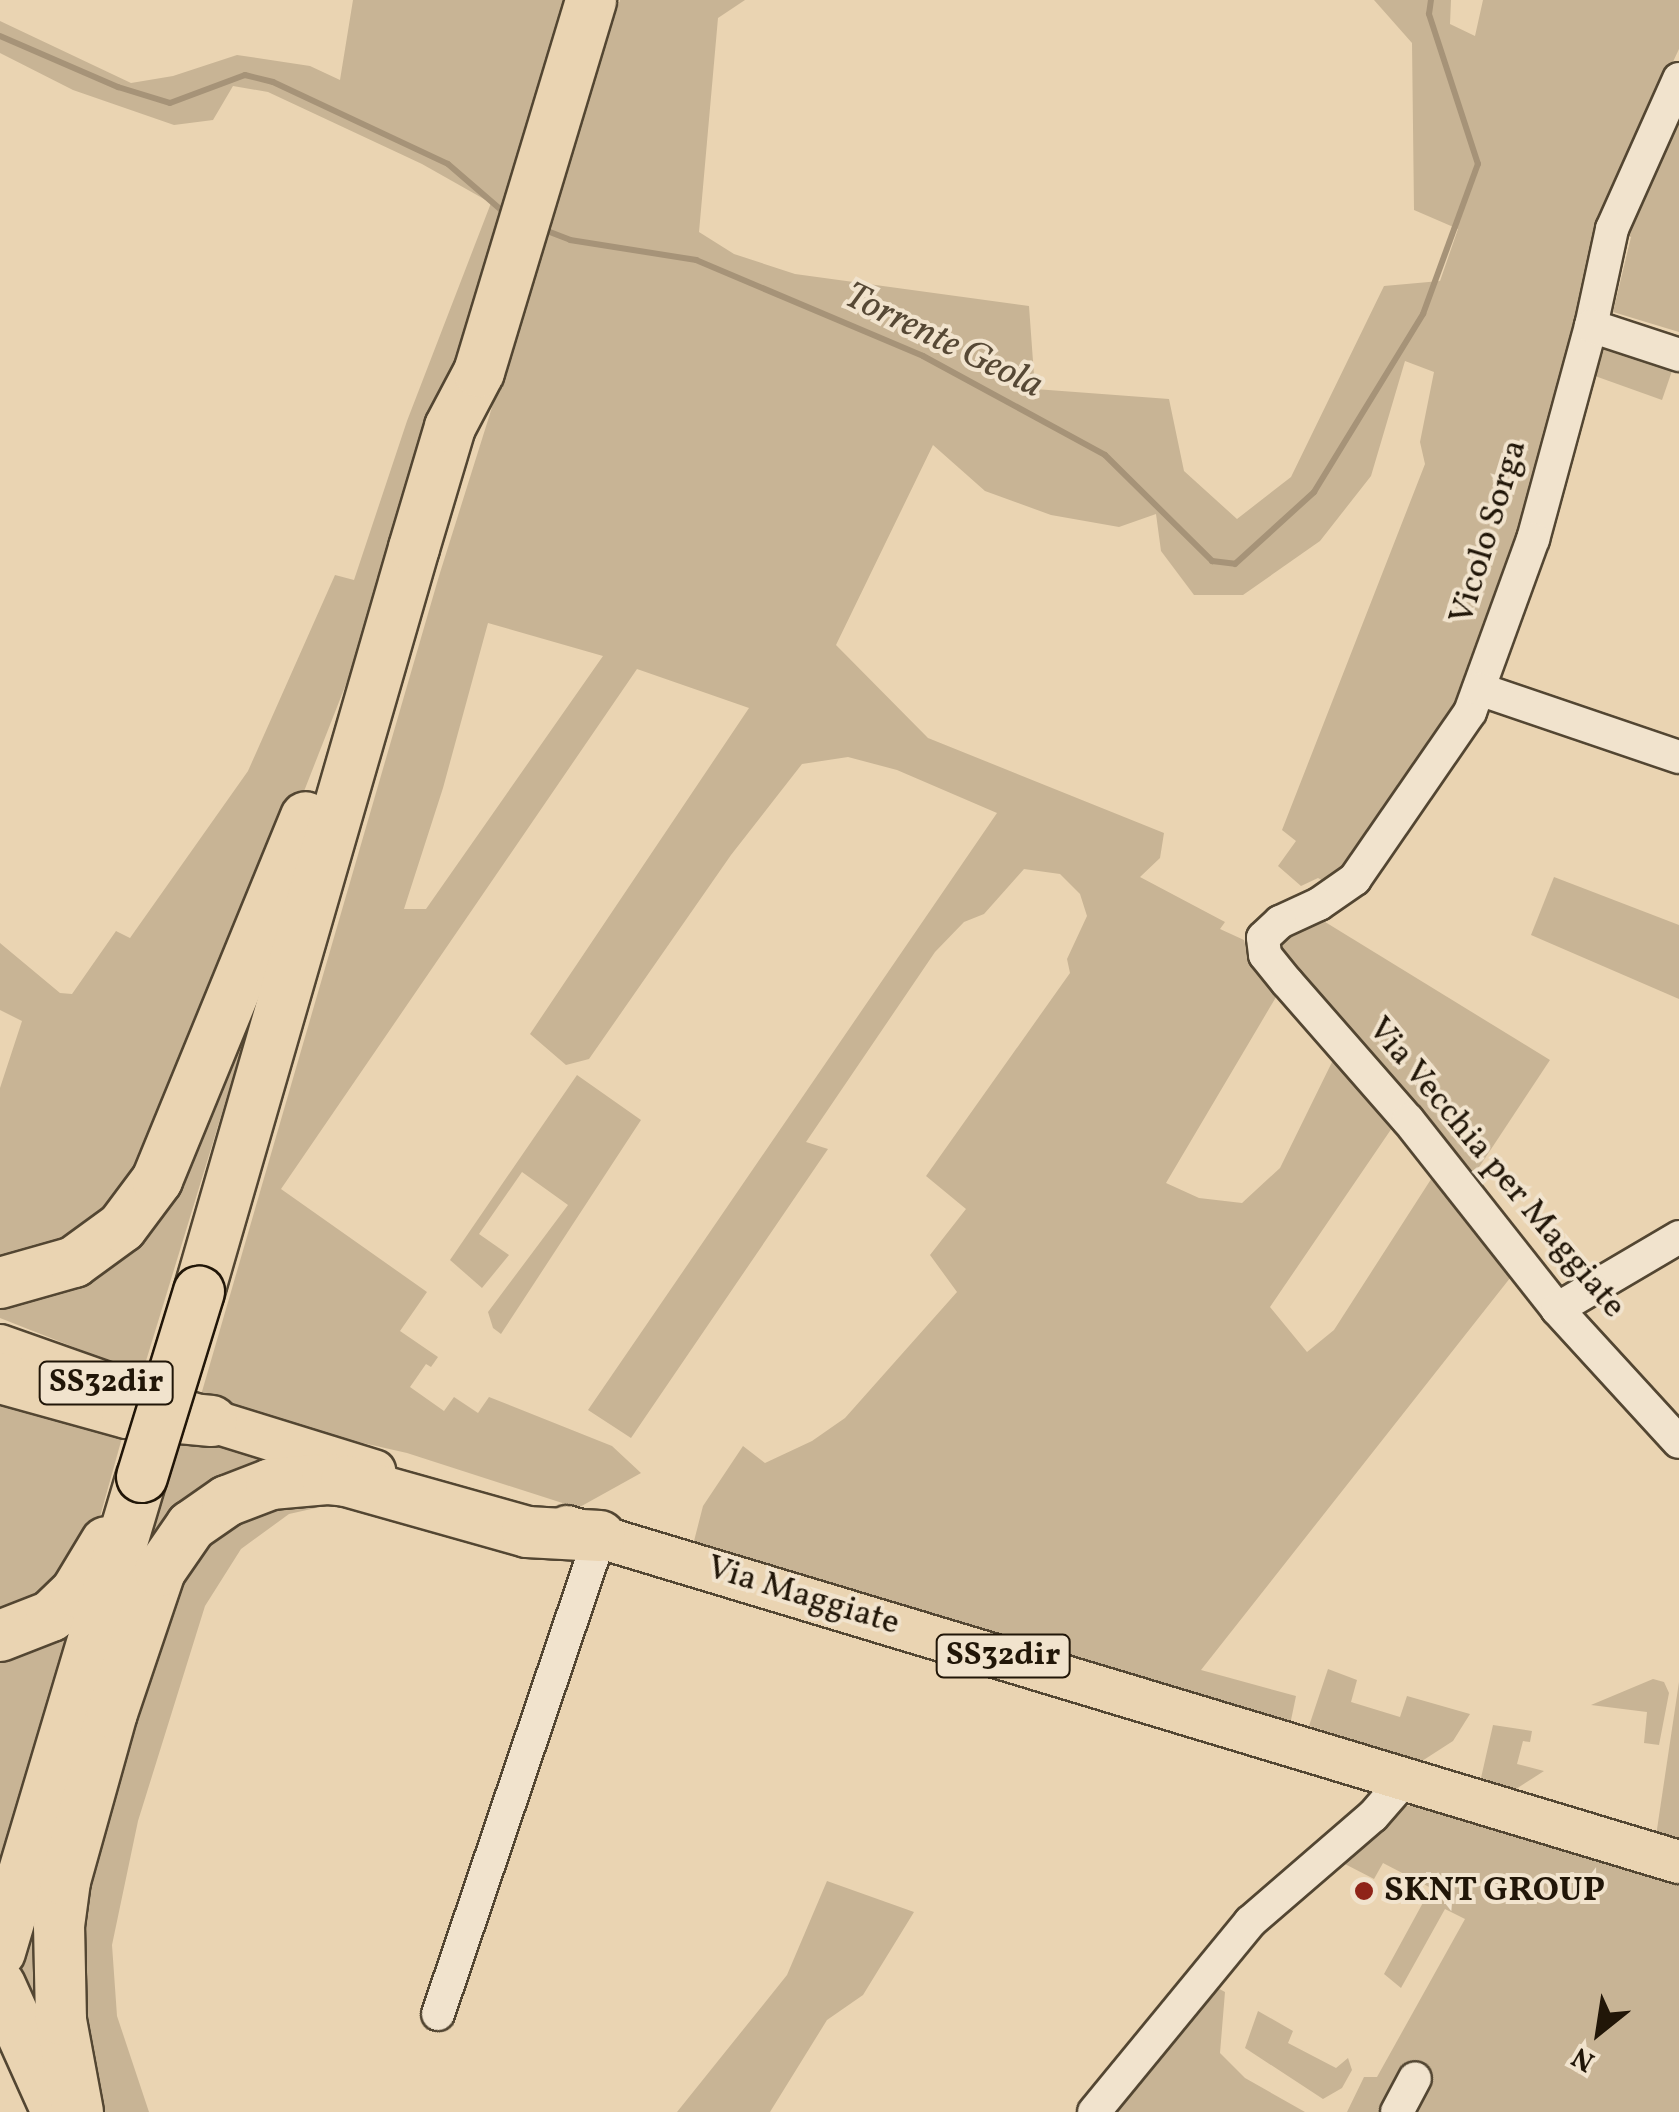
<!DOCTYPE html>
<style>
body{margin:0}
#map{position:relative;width:1679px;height:2112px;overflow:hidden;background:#ead4b2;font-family:Vollkorn,serif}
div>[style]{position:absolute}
.green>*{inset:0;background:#c8b495}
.stream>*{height:6px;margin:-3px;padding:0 3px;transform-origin:3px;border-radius:3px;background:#a69378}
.roads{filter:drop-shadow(2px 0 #534632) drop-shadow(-2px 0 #534632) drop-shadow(0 2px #534632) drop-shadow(0 -2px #534632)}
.minor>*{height:32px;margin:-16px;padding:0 16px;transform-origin:16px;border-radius:16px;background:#f1e3cd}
.major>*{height:42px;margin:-21px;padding:0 21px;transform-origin:21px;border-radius:21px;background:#ead4b2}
.highway>*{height:50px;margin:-25px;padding:0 25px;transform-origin:25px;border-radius:25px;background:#ead4b2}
.bridges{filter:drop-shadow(2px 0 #211608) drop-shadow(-2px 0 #211608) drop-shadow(0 2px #211608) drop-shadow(0 -2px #211608)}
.highway-bridge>*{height:50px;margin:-25px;padding:0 25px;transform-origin:25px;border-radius:25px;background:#ead4b2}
.dots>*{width:28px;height:28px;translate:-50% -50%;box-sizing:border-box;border:5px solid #f1e3cd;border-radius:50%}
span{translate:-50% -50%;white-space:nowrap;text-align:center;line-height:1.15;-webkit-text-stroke:8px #f1e3cd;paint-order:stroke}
.shield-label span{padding:2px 8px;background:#f1e3cd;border:2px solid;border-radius:8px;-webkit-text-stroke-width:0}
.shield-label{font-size:32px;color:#211608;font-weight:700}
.street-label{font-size:35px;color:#211608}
.poi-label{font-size:35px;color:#211608;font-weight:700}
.left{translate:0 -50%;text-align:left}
.water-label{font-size:38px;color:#564835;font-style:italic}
.north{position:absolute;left:1549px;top:1982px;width:100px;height:100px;-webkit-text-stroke:8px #f1e3cd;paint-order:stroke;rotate:210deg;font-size:28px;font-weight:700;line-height:40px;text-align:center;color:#211608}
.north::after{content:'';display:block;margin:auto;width:35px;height:45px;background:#211608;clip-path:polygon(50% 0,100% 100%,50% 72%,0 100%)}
</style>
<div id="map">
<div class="green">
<div style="clip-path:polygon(353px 0,580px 0,375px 610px,234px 970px,122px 1213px,0 1270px,0 1088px,22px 1021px,0 1010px,0 943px,60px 993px,72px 994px,116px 931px,130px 938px,248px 771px,335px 575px,354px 580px,407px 421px,491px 203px,422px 164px,268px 92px,233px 86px,213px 120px,174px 125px,73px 90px,0 53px,0 21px,131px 83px,173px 76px,237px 55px,310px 66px,340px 80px)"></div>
<div style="clip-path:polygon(evenodd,620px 0,745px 0,718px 18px,699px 232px,734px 254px,795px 274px,1029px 306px,1035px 389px,1169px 399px,1184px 471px,1237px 519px,1291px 477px,1384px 286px,1440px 281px,1458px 229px,1414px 210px,1412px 43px,1374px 0,1451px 0,1450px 24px,1475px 36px,1483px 0,1679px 0,1679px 49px,1633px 147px,1547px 456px,1459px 714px,1329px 884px,1318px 878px,1301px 886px,1278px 866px,1296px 841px,1282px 830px,1425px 464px,1420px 442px,1434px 372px,1405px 361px,1371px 476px,1320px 541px,1243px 595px,1194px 595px,1161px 551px,1156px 514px,1119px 527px,1051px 515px,985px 491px,933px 445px,836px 645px,928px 738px,1164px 833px,1160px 858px,1140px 877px,1225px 922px,1220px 929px,1244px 940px,1247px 953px,1279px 992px,1166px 1183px,1199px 1198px,1242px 1203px,1280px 1168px,1335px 1056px,1394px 1125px,1270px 1307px,1307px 1352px,1334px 1330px,1435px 1173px,1514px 1273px,1201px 1670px,1296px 1696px,1290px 1725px,693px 1545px,703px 1506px,743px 1446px,765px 1463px,812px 1441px,845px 1418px,957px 1292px,930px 1255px,966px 1209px,926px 1176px,1070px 973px,1067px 959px,1087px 916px,1080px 894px,1060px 874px,1024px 869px,984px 914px,964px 922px,935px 952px,806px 1142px,828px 1149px,631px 1438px,588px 1410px,997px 813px,897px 770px,848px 757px,802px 764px,731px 855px,589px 1059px,566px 1065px,530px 1034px,749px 708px,637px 669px,281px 1189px,427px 1292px,400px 1331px,438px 1357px,431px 1367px,426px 1364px,410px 1387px,444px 1411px,454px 1397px,478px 1413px,489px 1397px,612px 1446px,641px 1473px,578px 1508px,407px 1453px,301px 1429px,201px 1395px,439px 576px,620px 0,488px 623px,603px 656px,426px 909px,404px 909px,443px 788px,488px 623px)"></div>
<div style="clip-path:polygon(1679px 102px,1679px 332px,1613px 312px,1631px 237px,1623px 234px)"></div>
<div style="clip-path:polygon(1606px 344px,1673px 368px,1662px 400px,1595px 376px)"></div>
<div style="clip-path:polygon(1554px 877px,1679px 925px,1679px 999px,1531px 935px)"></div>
<div style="clip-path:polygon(1317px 917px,1550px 1060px,1470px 1181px,1275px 948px)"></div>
<div style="clip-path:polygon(263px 979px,142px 1374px,0 1318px,0 1297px,69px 1286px)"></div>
<div style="clip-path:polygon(577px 1075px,641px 1120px,501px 1334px,493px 1328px,488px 1312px,568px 1205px,522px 1172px,479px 1234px,509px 1255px,482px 1288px,450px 1260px)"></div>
<div style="clip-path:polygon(0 1388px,125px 1427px,91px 1549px,74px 1574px,0 1624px)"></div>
<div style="clip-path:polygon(183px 1435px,297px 1461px,255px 1477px,128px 1642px,59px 2052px,21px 1965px)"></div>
<div style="clip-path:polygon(270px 1498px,338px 1503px,289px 1514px,241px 1549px,205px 1606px,138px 1821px,112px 1945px,117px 2016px,149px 2112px,101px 2112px,81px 2027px,78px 1935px,89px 1875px,169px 1594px,190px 1551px)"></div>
<div style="clip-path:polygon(83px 1600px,0 1881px,0 1646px)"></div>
<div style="clip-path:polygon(1328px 1669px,1357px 1680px,1351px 1702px,1400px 1717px,1407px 1696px,1470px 1714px,1453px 1741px,1422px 1761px,1309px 1726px)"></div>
<div style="clip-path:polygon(1653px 1679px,1664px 1682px,1669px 1693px,1659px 1745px,1644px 1743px,1647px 1712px,1591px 1705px)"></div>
<div style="clip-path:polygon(1679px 1682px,1679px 1842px,1656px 1836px)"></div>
<div style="clip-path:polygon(1493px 1725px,1532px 1731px,1530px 1742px,1523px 1741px,1517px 1764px,1544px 1771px,1516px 1789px,1481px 1778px)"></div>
<div style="clip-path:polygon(1432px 1803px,1679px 1879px,1679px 2112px,1347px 2112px,1364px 2077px,1377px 2077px,1465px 1919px,1445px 1909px,1401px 1988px,1384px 1974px,1431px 1888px,1383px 1863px,1374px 1879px,1343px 1863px,1398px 1807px)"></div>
<div style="clip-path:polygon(827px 1881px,914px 1912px,863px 1995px,827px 2020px,770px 2112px,677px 2112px,787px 1975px)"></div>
<div style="clip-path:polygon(1214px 1986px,1225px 1992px,1220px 2053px,1245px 2078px,1305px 2112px,1109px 2112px)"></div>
<div style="clip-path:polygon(1258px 2011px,1293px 2031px,1288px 2043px,1336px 2068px,1348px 2058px,1352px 2070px,1342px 2088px,1323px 2099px,1245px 2048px)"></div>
</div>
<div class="stream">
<div style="left:0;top:36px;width:129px;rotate:23.4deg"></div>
<div style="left:118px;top:87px;width:54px;rotate:17.1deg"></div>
<div style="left:170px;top:103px;width:80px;rotate:-20.5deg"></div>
<div style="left:245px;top:75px;width:29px;rotate:14deg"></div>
<div style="left:273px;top:82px;width:193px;rotate:25.1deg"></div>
<div style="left:448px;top:164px;width:78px;rotate:40.8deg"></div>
<div style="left:542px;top:229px;width:30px;rotate:21deg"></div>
<div style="left:570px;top:240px;width:128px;rotate:9deg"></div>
<div style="left:696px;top:260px;width:246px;rotate:22.9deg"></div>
<div style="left:923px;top:356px;width:207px;rotate:28.5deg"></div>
<div style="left:1105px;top:455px;width:151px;rotate:44.7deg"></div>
<div style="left:1212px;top:561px;width:23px;rotate:7deg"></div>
<div style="left:1235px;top:564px;width:107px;rotate:-42.3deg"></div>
<div style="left:1314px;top:492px;width:209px;rotate:-58.5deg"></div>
<div style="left:1423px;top:314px;width:160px;rotate:-69.9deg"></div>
<div style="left:1478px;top:164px;width:158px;rotate:-108.1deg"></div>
<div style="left:1429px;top:14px;width:14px;rotate:-82deg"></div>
</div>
<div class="roads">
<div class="minor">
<div style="left:1679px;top:79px;width:164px;rotate:114.1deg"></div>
<div style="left:1612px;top:229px;width:99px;rotate:102.2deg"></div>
<div style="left:1591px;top:326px;width:221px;rotate:105.2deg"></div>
<div style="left:1533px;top:539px;width:184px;rotate:110deg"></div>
<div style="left:1470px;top:712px;width:203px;rotate:124.6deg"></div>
<div style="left:1355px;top:879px;width:44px;rotate:145.2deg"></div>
<div style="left:1319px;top:904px;width:43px;rotate:155.2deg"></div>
<div style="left:1280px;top:922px;width:23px;rotate:137deg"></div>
<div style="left:1263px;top:938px;width:17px;rotate:83deg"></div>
<div style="left:1265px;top:955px;width:35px;rotate:51deg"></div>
<div style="left:1287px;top:982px;width:184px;rotate:48.8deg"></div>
<div style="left:1408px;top:1120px;width:241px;rotate:51.7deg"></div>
<div style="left:1557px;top:1309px;width:180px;rotate:47.5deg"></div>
<div style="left:1591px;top:326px;width:93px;rotate:18.2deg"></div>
<div style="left:1479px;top:689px;width:211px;rotate:18.8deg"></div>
<div style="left:1557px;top:1309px;width:142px;rotate:-30.5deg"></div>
<div style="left:438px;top:2014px;width:505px;rotate:-71.28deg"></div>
<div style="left:1094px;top:2112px;width:246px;rotate:-50.6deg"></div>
<div style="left:1250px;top:1922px;width:162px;rotate:-40.8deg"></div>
<div style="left:1373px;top:1816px;width:50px;rotate:-49deg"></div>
<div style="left:1397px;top:2112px;width:38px;rotate:-62deg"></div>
</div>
<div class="major">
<div style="left:0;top:1346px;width:225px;rotate:19.5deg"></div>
<div style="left:212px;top:1421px;width:170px;rotate:17.2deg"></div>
<div style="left:567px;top:1527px;width:1161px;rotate:16.77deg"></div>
</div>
<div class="highway">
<div style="left:0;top:1283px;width:77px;rotate:-15.8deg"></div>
<div style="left:74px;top:1262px;width:59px;rotate:-36.1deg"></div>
<div style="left:122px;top:1227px;width:59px;rotate:-53.3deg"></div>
<div style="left:157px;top:1180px;width:392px;rotate:-67.7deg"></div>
<div style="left:199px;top:1292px;width:774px;rotate:-73.88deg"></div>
<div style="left:414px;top:548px;width:126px;rotate:-73.4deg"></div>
<div style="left:450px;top:427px;width:62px;rotate:-62.2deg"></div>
<div style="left:479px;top:372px;width:388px;rotate:-73.2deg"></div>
<div style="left:0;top:1378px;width:132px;rotate:15.4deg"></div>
<div style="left:127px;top:1413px;width:85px;rotate:5.4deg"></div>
<div style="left:0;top:1636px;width:55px;rotate:-21.4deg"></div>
<div style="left:51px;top:1616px;width:35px;rotate:-44deg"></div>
<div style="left:76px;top:1592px;width:58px;rotate:-59deg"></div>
<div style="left:0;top:1952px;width:496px;rotate:-73.4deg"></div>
<div style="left:0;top:1985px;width:139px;rotate:65.8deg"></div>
<div style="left:78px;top:2112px;width:94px;rotate:-100.5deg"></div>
<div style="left:61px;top:2020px;width:94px;rotate:-91.2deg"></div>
<div style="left:59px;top:1926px;width:45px;rotate:-82.4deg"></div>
<div style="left:65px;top:1881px;width:174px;rotate:-74.4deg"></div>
<div style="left:112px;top:1713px;width:150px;rotate:-71.3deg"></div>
<div style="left:160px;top:1571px;width:55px;rotate:-55.4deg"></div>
<div style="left:191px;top:1526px;width:44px;rotate:-34.8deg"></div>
<div style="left:227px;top:1501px;width:47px;rotate:-21.1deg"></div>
<div style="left:271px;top:1484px;width:56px;rotate:-5.1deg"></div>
<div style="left:327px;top:1479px;width:19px;rotate:6deg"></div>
<div style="left:346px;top:1481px;width:188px;rotate:15.7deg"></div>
<div style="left:527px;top:1532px;width:73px;rotate:3.1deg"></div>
</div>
</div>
<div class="bridges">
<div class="highway-bridge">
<div style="left:142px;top:1477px;width:194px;rotate:-72.9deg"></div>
</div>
</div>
<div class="dots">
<div style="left:1364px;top:1891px;background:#8f2418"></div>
</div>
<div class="shield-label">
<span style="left:106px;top:1383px">SS32dir</span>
<span style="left:1003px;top:1656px">SS32dir</span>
</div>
<div class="street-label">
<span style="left:1489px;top:532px;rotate:-73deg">Vicolo Sorga</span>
<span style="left:1496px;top:1168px;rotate:50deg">Via Vecchia per Maggiate</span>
<span style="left:803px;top:1596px;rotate:17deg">Via Maggiate</span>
</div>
<div class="poi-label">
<span class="left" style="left:1384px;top:1891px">SKNT GROUP</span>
</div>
<div class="water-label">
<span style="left:943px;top:342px;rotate:26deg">Torrente Geola</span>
</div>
<div class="north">N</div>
</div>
